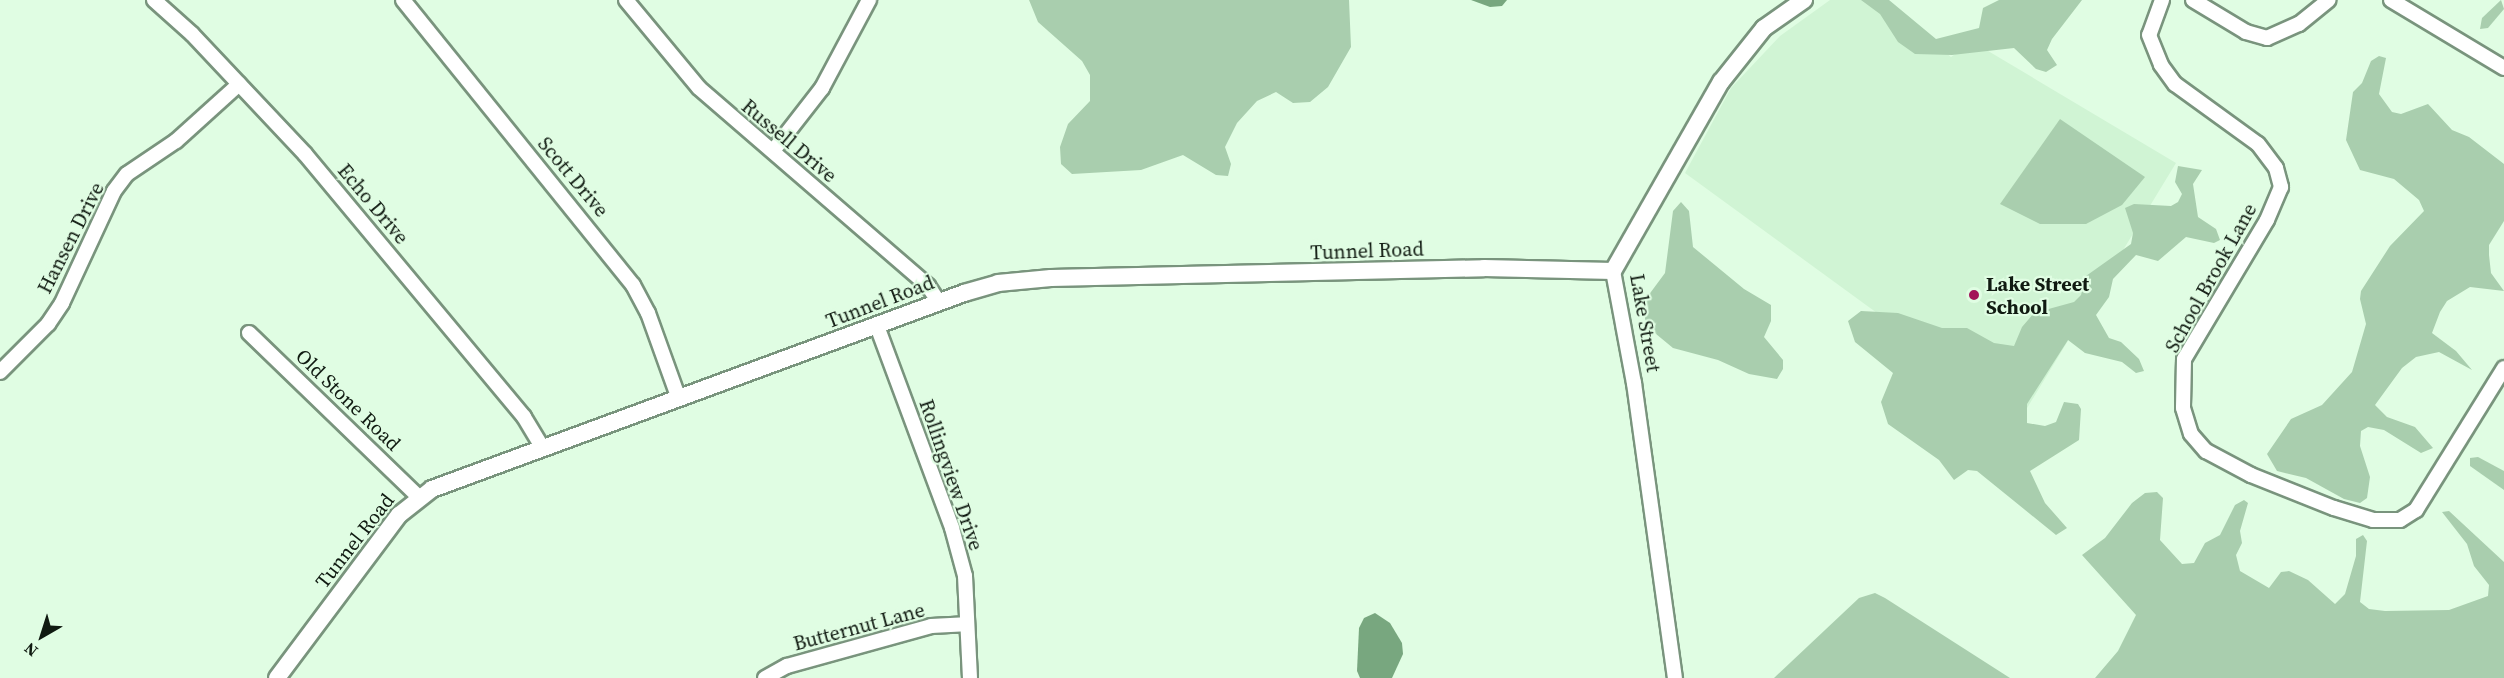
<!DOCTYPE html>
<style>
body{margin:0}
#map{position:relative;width:2504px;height:678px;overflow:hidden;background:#e0fde3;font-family:"Source Serif 4",serif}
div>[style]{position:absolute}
.built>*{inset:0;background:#d0f4d4}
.green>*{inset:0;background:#a9ceae}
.water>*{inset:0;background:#78a77f}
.roads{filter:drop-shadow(2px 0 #79947d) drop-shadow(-2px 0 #79947d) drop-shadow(0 2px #79947d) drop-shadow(0 -2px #79947d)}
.minor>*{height:14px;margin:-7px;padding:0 7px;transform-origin:7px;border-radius:7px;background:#fff}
.major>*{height:16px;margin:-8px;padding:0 8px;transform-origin:8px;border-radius:8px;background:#fff}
.dots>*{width:16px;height:16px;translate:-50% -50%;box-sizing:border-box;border:3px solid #e0fde3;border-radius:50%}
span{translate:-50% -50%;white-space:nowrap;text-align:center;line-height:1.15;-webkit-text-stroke:4.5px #e0fde3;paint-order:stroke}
.street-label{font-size:20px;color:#101a11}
.poi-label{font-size:20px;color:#101a11;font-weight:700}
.left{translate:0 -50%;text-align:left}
.north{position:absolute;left:12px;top:606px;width:60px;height:60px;-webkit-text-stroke:4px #e0fde3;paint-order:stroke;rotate:219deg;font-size:16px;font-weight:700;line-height:24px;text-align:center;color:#101a11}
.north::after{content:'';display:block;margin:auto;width:21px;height:27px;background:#101a11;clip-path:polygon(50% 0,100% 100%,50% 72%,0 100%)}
</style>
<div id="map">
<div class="built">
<div style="clip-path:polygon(1830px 0,1881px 0,1951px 57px,1973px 42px,2176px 163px,2021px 418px,1685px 173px,1731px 88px,1780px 36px)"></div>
</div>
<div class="green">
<div style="clip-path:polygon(1029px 0,1349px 0,1351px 47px,1328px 87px,1310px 102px,1293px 103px,1276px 92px,1257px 101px,1237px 123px,1225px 147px,1231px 164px,1228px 176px,1216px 175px,1183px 155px,1141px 170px,1072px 174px,1061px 164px,1060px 147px,1068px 124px,1090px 101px,1090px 75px,1082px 61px,1038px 22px)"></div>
<div style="clip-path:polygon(1861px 0,1889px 0,1936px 39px,1979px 28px,1983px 8px,1999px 0,2082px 0,2052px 39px,2047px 50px,2057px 65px,2046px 72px,2036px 69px,2014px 48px,1952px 55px,1915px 54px,1898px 42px,1880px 14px)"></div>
<div style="clip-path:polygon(2501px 0,2504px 9px,2488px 28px,2480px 29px,2482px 18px)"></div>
<div style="clip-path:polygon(2379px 56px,2386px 58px,2379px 94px,2392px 112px,2401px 114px,2428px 104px,2452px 130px,2469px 137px,2504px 164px,2504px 221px,2489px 245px,2489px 255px,2491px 273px,2504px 291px,2470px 287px,2447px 301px,2440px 312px,2432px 333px,2456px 351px,2472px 370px,2439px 352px,2416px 357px,2402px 368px,2375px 405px,2387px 417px,2415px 427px,2433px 448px,2421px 453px,2384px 430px,2368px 427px,2361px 431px,2360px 446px,2370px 477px,2367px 498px,2360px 503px,2344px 499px,2306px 478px,2277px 471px,2267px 454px,2291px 419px,2322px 405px,2352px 372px,2366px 324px,2360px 299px,2361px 291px,2390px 246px,2424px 211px,2419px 200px,2394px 179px,2360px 170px,2346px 140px,2353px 92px,2362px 83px,2371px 61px)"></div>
<div style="clip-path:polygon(2060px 119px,2145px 177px,2122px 205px,2086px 224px,2040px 224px,2000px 204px)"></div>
<div style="clip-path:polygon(2178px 166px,2202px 170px,2193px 184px,2198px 217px,2216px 229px,2220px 240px,2214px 243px,2186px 237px,2158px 261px,2136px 255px,2113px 279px,2109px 297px,2096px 315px,2109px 338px,2121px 342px,2139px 359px,2144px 371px,2136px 373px,2122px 362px,2085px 353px,2068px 340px,2027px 404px,2027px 423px,2045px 426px,2056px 422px,2064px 402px,2078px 404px,2081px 409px,2079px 440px,2030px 471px,2045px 503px,2067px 528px,2056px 535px,1977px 471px,1968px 470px,1954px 480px,1939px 460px,1888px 424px,1881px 402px,1893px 373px,1855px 342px,1848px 321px,1861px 311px,1898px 313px,1942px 328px,1967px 328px,1994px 343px,2014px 346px,2022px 327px,2034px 313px,2074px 302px,2081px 295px,2086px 276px,2131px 244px,2133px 233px,2125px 208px,2134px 204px,2171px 206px,2178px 202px,2182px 194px,2175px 182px)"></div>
<div style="clip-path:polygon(1681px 202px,1689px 211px,1693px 247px,1744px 289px,1771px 305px,1771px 321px,1764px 337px,1783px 360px,1783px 369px,1777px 379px,1749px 374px,1718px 360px,1673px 348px,1650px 329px,1645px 319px,1645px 300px,1665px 273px,1673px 211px)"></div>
<div style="clip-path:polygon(2478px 457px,2504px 471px,2504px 490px,2470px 466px,2470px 458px)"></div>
<div style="clip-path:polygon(2157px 492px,2163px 498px,2160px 540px,2182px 564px,2194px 563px,2205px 543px,2220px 535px,2235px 505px,2244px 500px,2248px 503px,2240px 531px,2242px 543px,2236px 555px,2240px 571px,2269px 588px,2281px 572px,2289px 571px,2308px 580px,2335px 604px,2345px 594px,2356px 556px,2356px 539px,2363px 535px,2367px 541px,2360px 602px,2369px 609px,2385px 611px,2449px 610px,2488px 596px,2489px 585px,2474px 566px,2467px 544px,2442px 512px,2449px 511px,2504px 562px,2504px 678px,2095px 678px,2118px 651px,2136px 615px,2082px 555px,2105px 538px,2132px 503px,2145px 493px)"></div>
<div style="clip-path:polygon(1875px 593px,1885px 598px,2010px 678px,1774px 678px,1859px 598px)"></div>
</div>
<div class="water">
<div style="clip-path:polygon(1471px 0,1507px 0,1502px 6px,1490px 7px)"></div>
<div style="clip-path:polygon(1375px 613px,1390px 623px,1402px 643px,1403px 654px,1392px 678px,1360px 678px,1357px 671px,1359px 628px,1364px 618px)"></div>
</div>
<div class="roads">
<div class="minor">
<div style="left:154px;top:0;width:51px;rotate:41.8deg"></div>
<div style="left:192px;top:34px;width:165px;rotate:46.7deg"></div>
<div style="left:305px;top:154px;width:342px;rotate:50.2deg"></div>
<div style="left:524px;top:417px;width:37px;rotate:59deg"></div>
<div style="left:403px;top:0;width:366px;rotate:51.1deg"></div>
<div style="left:633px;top:285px;width:32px;rotate:62deg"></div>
<div style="left:648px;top:313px;width:91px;rotate:70.2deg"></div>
<div style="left:626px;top:0;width:114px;rotate:50.3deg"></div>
<div style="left:699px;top:88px;width:303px;rotate:40.8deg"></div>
<div style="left:928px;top:286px;width:18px;rotate:56deg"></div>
<div style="left:2162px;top:0;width:37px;rotate:110deg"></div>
<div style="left:2149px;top:35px;width:32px;rotate:68deg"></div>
<div style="left:2161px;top:65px;width:24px;rotate:54deg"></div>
<div style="left:2175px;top:84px;width:102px;rotate:35.9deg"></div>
<div style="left:2258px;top:144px;width:30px;rotate:53deg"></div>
<div style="left:2276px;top:168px;width:20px;rotate:75deg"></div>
<div style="left:2281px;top:187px;width:36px;rotate:113deg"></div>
<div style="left:2267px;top:220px;width:162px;rotate:120.8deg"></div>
<div style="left:2184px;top:359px;width:49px;rotate:91.2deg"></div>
<div style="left:2183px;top:408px;width:27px;rotate:73deg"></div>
<div style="left:2191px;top:434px;width:23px;rotate:49deg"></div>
<div style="left:2206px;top:451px;width:51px;rotate:28.1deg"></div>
<div style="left:2251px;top:475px;width:89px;rotate:21.7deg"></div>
<div style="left:2334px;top:508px;width:41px;rotate:17.1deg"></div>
<div style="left:2373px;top:520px;width:27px"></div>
<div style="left:2400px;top:520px;width:19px;rotate:-32deg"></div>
<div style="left:2416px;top:510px;width:167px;rotate:-58.2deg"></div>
<div style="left:2193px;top:0;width:62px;rotate:31.1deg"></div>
<div style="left:2246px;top:32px;width:22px;rotate:16deg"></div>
<div style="left:2267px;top:38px;width:35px;rotate:-24deg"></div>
<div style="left:2299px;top:24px;width:38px;rotate:-39deg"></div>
<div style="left:2391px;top:0;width:132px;rotate:31deg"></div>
<div style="left:773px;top:151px;width:80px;rotate:-52.1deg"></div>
<div style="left:822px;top:88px;width:100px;rotate:-61.9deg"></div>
<div style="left:1613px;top:271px;width:114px;rotate:79.4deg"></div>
<div style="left:1634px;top:383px;width:298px;rotate:82.1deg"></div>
<div style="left:877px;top:326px;width:215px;rotate:69.6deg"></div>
<div style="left:952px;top:528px;width:50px;rotate:74.8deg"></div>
<div style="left:965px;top:576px;width:102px;rotate:87.2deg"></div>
<div style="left:249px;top:333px;width:236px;rotate:44deg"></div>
<div style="left:0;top:372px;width:68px;rotate:-45deg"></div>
<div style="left:48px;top:324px;width:25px;rotate:-56deg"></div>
<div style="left:62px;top:303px;width:123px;rotate:-65.1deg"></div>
<div style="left:114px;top:191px;width:21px;rotate:-53deg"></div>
<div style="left:127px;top:174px;width:59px;rotate:-34deg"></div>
<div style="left:176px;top:141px;width:85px;rotate:-42.1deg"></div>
<div style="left:765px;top:678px;width:25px;rotate:-29deg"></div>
<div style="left:787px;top:666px;width:149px;rotate:-15.5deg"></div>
<div style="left:931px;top:626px;width:34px;rotate:-3deg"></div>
</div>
<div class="major">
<div style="left:277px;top:678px;width:204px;rotate:-53.2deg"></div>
<div style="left:399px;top:515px;width:42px;rotate:-38.2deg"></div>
<div style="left:432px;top:489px;width:567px;rotate:-20.22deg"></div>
<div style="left:964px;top:293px;width:35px;rotate:-16deg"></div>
<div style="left:998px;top:283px;width:53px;rotate:-5.4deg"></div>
<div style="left:1051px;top:278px;width:433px;rotate:-1.3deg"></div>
<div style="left:1484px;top:268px;width:129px;rotate:1.3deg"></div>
<div style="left:1613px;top:271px;width:218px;rotate:-60.3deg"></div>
<div style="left:1721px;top:82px;width:69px;rotate:-51.5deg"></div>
<div style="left:1764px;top:28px;width:49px;rotate:-35deg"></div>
</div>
</div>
<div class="dots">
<div style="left:1974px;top:295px;background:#a21258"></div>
</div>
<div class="street-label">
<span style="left:789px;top:141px;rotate:40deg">Russell Drive</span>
<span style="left:573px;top:177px;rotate:50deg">Scott Drive</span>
<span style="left:373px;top:204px;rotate:50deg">Echo Drive</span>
<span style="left:71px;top:238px;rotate:-63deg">Hansen Drive</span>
<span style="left:1367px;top:251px;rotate:-2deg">Tunnel Road</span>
<span style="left:2211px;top:278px;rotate:-61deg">School Brook Lane</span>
<span style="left:880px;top:302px;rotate:-21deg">Tunnel Road</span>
<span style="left:1645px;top:323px;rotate:80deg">Lake Street</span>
<span style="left:348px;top:400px;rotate:44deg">Old Stone Road</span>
<span style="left:951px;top:475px;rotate:71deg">Rollingview Drive</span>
<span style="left:355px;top:541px;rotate:-52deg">Tunnel Road</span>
<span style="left:859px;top:627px;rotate:-15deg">Butternut Lane</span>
</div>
<div class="poi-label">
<span class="left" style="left:1986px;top:296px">Lake Street<br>School</span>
</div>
<div class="north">N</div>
</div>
